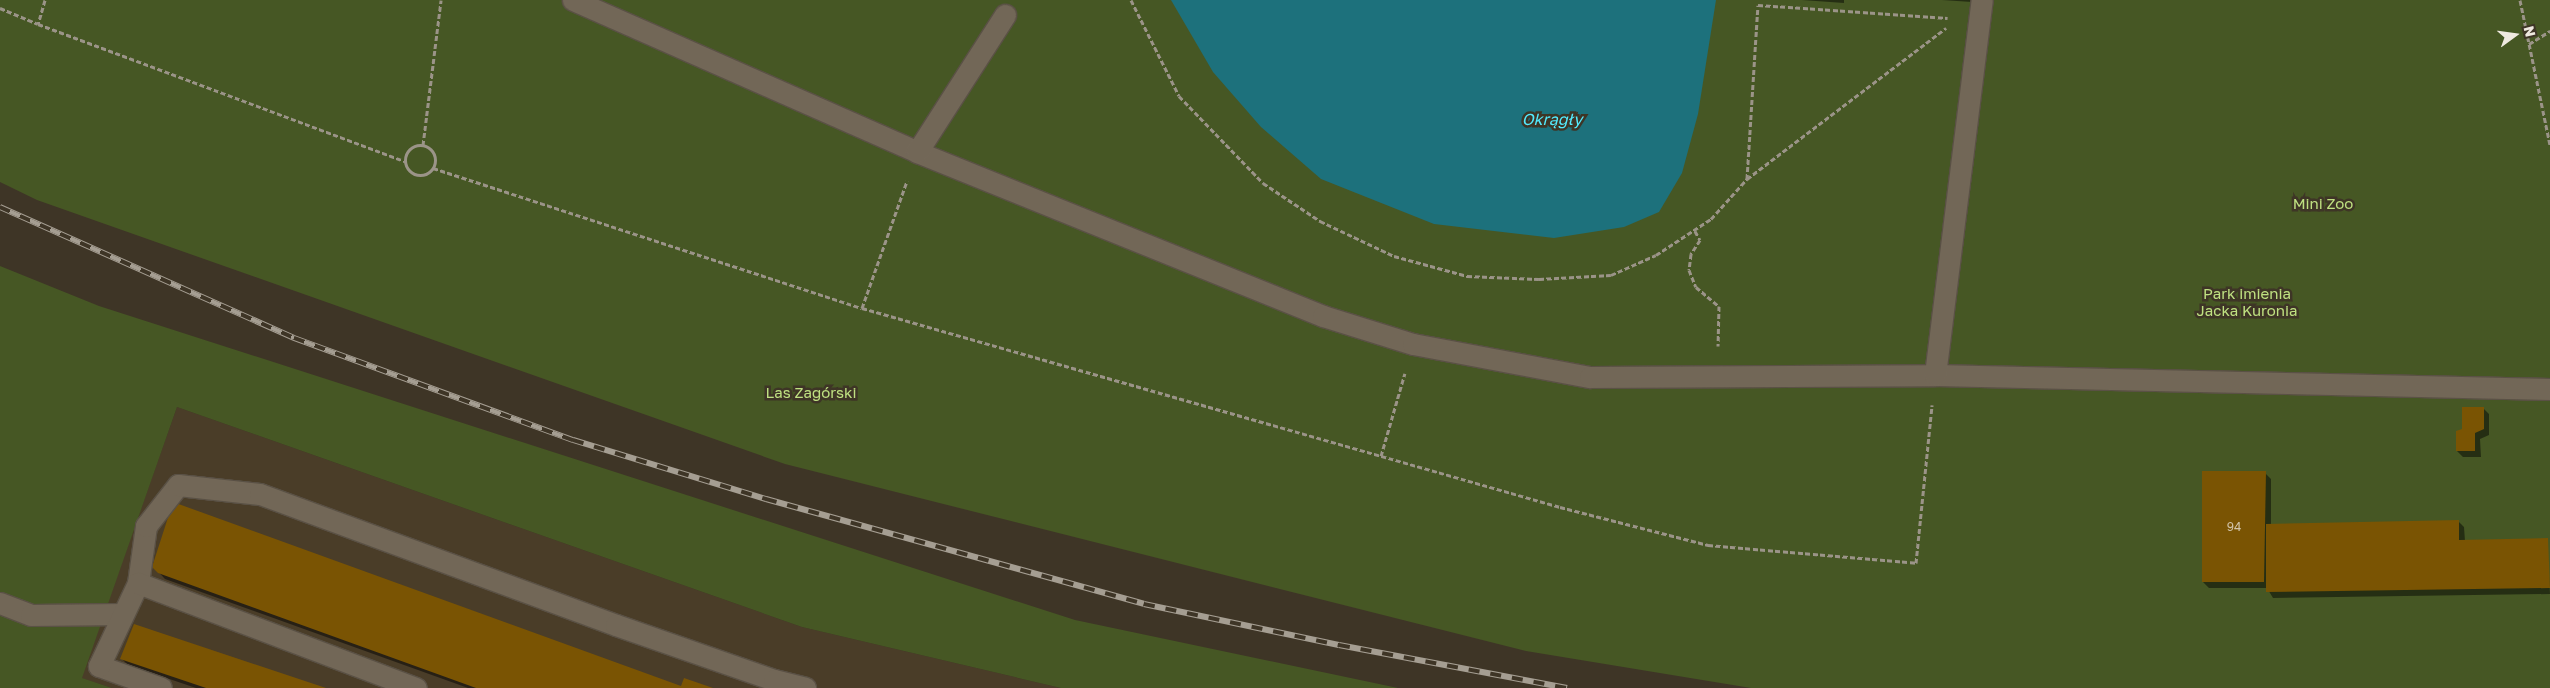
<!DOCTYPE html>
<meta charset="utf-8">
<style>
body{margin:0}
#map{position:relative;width:2550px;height:688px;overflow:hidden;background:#3e3526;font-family:"Golos Text",sans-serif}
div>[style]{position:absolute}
.built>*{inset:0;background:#4a3d28}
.green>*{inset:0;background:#465724}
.water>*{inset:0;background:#1d717c}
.shadow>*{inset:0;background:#0007}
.building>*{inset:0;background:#7a5403}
.path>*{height:3px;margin-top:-1.5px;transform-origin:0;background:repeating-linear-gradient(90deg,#9b9488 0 5px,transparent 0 7.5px)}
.path>.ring{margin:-1.5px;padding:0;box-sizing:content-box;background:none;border:3px solid #9b9488;border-radius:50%}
.roads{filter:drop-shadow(1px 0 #5a5145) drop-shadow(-1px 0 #5a5145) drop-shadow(0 1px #5a5145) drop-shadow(0 -1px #5a5145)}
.service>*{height:21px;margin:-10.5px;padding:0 10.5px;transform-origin:10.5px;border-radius:10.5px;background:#726757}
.rail>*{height:5.5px;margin-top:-2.75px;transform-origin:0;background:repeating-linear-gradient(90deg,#3e3526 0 11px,#a59e92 0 22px);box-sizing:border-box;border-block:1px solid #a59e92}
span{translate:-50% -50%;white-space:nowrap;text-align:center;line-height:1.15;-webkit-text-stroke:5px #3e3526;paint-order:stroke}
.number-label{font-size:12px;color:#d2c4a9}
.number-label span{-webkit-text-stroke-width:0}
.park-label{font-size:15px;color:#bfe181}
.water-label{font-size:16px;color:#53ebfe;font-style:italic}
.north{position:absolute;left:2490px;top:10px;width:50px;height:50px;-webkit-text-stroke:4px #3e3526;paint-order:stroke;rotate:76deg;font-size:14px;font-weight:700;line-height:20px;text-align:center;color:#efe9e0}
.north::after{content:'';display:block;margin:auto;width:18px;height:22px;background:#efe9e0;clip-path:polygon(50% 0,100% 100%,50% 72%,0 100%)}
</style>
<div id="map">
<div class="built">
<div style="clip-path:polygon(177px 407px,802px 627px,1061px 688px,112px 688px,81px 678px)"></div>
</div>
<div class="green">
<div style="clip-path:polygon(0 0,2550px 0,2550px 688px,1751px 688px,1526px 651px,785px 464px,37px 200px,0 182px)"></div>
<div style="clip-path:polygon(0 266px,99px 306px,1075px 620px,1398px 688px,1061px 688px,802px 627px,177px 407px,82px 678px,112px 688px,0 688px)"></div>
</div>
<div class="water">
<div style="clip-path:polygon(1171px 0,1716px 0,1698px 114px,1682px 173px,1659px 212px,1624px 227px,1554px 238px,1434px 224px,1321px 179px,1261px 127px,1213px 72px)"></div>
</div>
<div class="shadow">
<div style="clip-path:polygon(1802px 0,1844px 0,1844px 3px)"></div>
<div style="clip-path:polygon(1942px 0,1987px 0,1987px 3px)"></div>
<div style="clip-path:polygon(2483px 408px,2489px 414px,2489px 435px,2480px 439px,2481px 457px,2463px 457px,2457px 451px,2464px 430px)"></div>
<div style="clip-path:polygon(2265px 473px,2271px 479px,2271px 525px,2458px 521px,2464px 527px,2465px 541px,2547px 540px,2550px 594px,2273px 598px,2267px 588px,2209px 588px,2203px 582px)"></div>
<div style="clip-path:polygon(153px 566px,681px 688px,468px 688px,165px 579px)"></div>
<div style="clip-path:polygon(122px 659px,323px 688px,196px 688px,128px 665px)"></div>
</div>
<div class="building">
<div style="clip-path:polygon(2462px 407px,2484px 407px,2484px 429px,2475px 433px,2475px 451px,2456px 451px,2456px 431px,2462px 429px)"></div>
<div style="clip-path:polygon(2202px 471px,2266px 471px,2264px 582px,2202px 582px)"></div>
<div style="clip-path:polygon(173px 502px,681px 686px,684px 678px,713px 688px,476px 688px,158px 573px,152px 567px)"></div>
<div style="clip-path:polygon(2459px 520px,2459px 540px,2548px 538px,2550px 588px,2266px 592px,2266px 524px)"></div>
<div style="clip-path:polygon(134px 624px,326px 688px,206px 688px,120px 659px)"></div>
</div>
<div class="path">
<div style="left:45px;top:0;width:25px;rotate:106deg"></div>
<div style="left:38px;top:24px;width:392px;rotate:20.5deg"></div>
<div style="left:1131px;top:0;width:107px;rotate:63.4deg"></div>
<div style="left:1179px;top:96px;width:121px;rotate:46deg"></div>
<div style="left:1263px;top:183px;width:69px;rotate:33.7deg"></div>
<div style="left:1320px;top:221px;width:82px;rotate:25.3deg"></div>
<div style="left:1394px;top:256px;width:76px;rotate:15.3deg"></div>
<div style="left:1467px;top:276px;width:72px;rotate:2.4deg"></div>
<div style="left:1539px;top:279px;width:72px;rotate:-3.2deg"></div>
<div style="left:1611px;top:275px;width:49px;rotate:-24deg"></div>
<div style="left:1656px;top:255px;width:66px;rotate:-33.2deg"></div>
<div style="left:1711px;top:219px;width:54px;rotate:-48deg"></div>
<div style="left:1747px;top:179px;width:250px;rotate:-37.2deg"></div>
<div style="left:2520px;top:0;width:148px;rotate:78.3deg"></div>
<div style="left:0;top:8px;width:41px;rotate:22.8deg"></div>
<div style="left:2529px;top:44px;width:25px;rotate:-32deg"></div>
<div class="ring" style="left:405px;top:145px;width:27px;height:27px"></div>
<div style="left:423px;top:145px;width:146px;rotate:-82.9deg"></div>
<div style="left:433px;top:168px;width:451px;rotate:18.1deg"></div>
<div style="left:862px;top:308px;width:726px;rotate:15.91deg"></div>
<div style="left:1560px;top:507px;width:153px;rotate:14.4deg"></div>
<div style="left:1708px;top:545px;width:209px;rotate:4.9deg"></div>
<div style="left:1916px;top:563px;width:159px;rotate:-84.2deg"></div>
<div style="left:1747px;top:179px;width:174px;rotate:-86.4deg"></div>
<div style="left:1758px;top:5px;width:190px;rotate:3.9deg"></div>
<div style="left:1695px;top:231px;width:10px;rotate:61deg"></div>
<div style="left:1700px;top:240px;width:17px;rotate:123deg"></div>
<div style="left:1691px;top:254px;width:16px;rotate:97deg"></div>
<div style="left:1689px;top:270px;width:18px;rotate:68deg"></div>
<div style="left:1696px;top:287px;width:30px;rotate:40deg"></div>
<div style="left:1719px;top:306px;width:40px;rotate:91.4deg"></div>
<div style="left:862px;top:308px;width:135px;rotate:-70.5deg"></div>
<div style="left:1381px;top:456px;width:86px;rotate:-73.9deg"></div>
</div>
<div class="roads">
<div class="service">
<div style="left:573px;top:0;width:376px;rotate:23.8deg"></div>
<div style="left:917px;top:152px;width:438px;rotate:22deg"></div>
<div style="left:1323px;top:316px;width:94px;rotate:17.3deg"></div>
<div style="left:1413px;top:344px;width:180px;rotate:10.6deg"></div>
<div style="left:1590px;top:377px;width:345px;rotate:-0.3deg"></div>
<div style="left:1935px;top:375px;width:615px;rotate:1.3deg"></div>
<div style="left:917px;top:152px;width:163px;rotate:-57.3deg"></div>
<div style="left:1935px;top:375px;width:378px;rotate:-82.9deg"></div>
<div style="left:138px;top:583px;width:58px;rotate:-82deg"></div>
<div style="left:146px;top:526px;width:52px;rotate:-52deg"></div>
<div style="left:178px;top:485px;width:82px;rotate:6.3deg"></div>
<div style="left:260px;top:494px;width:379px;rotate:20.2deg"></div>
<div style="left:616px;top:625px;width:167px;rotate:19.2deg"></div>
<div style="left:774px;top:680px;width:32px;rotate:14deg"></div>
<div style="left:0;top:603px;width:33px;rotate:21deg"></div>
<div style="left:31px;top:615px;width:91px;rotate:-0.6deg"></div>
<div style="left:161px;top:688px;width:66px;rotate:-160.5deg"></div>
<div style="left:99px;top:666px;width:92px;rotate:-64.8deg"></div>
<div style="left:138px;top:583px;width:297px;rotate:20.7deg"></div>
</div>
</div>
<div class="rail">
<div style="left:0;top:207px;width:322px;rotate:24deg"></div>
<div style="left:294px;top:338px;width:297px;rotate:20.1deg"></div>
<div style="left:573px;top:440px;width:202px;rotate:17deg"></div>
<div style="left:766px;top:499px;width:392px;rotate:15.5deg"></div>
<div style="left:1144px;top:604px;width:199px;rotate:11.9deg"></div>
<div style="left:1339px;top:645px;width:232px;rotate:10.7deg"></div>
</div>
<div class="number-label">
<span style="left:2234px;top:527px">94</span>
</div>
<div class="park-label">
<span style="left:2323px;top:204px">Mini Zoo</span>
<span style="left:2247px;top:302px">Park imienia<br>Jacka Kuronia</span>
<span style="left:811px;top:393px">Las Zagórski</span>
</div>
<div class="water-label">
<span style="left:1552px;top:119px">Okrągły</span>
</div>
<div class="north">N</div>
</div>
